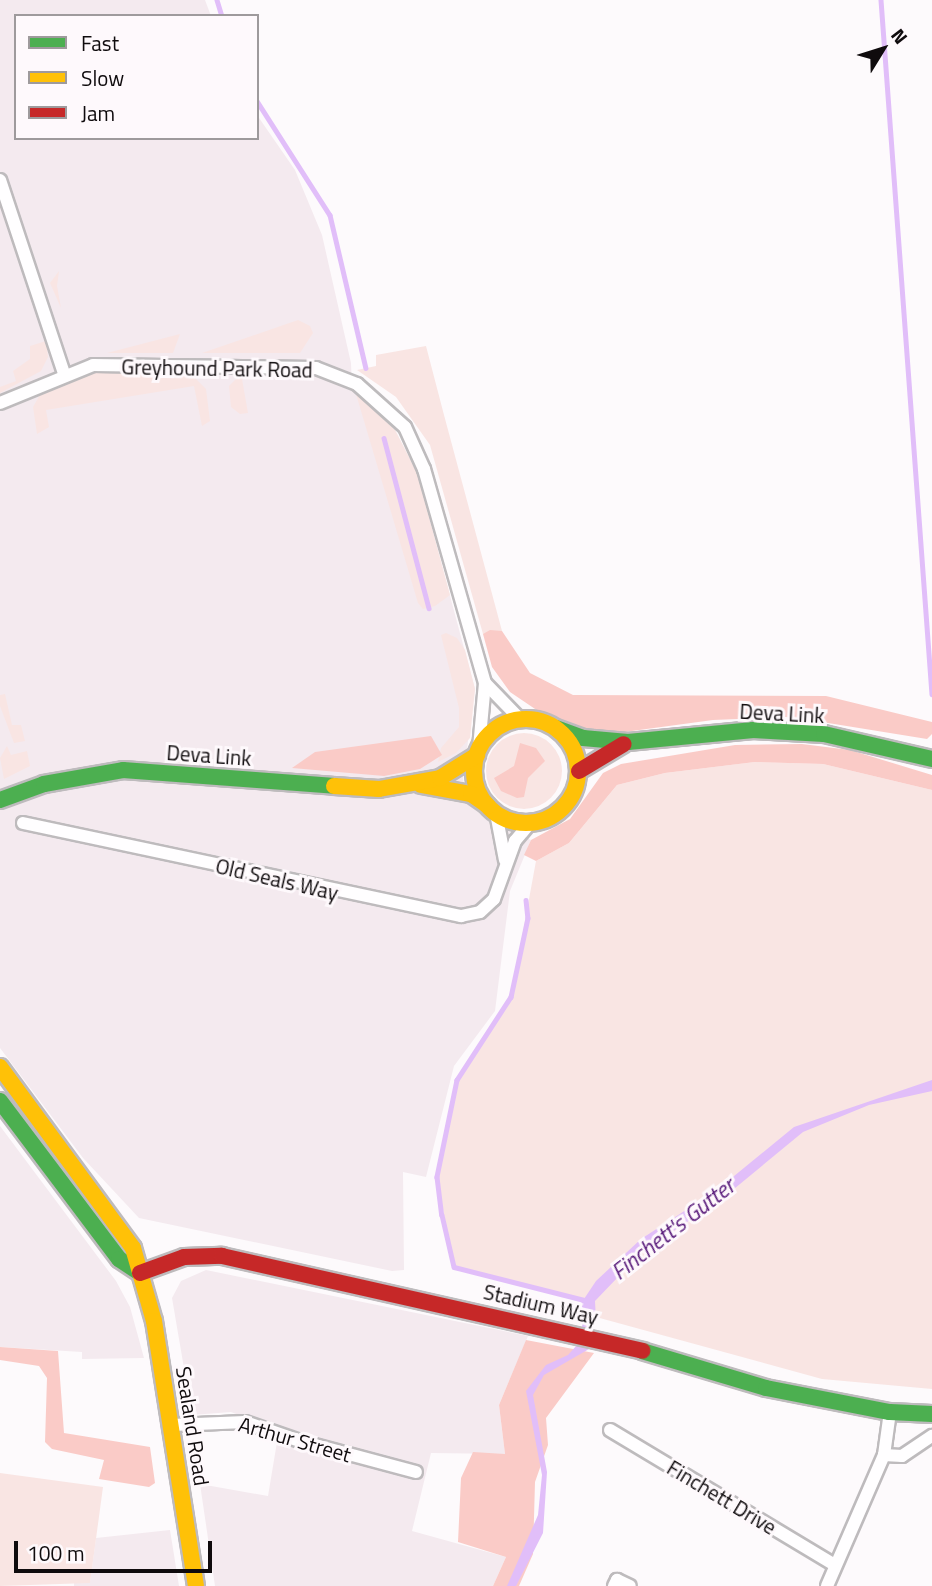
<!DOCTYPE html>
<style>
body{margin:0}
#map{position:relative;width:932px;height:1586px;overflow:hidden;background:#fdfafc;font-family:"Titillium Web",sans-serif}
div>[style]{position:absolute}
.built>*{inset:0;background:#f4eaef}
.green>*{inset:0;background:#f9e5e3}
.round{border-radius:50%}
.forest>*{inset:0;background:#facbc7}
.water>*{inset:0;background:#e1bef9}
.stream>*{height:4.5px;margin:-2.25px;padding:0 2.25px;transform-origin:2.25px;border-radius:2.25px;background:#e1bef9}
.roads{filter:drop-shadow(2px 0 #bebbbd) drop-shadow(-2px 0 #bebbbd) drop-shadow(0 2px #bebbbd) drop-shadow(0 -2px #bebbbd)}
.street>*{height:12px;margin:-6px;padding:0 6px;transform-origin:6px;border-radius:6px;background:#fffeff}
.fast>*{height:16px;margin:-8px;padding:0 8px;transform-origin:8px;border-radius:8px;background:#4caf50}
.slow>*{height:16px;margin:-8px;padding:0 8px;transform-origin:8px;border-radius:8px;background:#ffc107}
.slow>.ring{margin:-8px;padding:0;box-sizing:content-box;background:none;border:16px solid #ffc107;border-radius:50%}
.jam>*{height:16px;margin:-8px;padding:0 8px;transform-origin:8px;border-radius:8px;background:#c62828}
span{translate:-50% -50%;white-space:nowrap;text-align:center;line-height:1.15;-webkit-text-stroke:6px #fef9fc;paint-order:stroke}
.street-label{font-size:21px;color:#0f0b0d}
.water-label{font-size:23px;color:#581a7a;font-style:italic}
.legend{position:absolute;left:14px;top:14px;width:245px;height:126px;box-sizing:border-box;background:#fef9fc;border:2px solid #9e9a9c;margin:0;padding:9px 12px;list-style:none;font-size:21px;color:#0f0b0d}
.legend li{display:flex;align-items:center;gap:14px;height:35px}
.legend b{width:35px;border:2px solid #9e9a9c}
.north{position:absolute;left:848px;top:14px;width:70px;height:70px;-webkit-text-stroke:5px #fef9fc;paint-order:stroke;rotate:52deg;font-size:19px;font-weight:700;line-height:28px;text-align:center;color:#0f0b0d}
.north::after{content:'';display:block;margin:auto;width:24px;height:32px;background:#0f0b0d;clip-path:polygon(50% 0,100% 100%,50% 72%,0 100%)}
.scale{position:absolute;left:14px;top:1541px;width:198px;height:32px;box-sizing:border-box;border:4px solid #0f0b0d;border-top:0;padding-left:9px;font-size:21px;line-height:24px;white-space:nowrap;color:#0f0b0d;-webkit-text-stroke:5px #fef9fc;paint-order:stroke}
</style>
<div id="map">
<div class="built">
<div style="clip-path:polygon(0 0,205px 0,211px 16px,16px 16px,16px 138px,257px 138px,257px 115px,295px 170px,322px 235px,351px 363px,352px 390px,395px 430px,417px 473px,475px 689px,463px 779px,467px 801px,491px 824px,531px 840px,510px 891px,495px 1011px,454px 1066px,426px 1177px,403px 1172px,404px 1270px,392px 1271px,139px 1218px,83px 1158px,0 1048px)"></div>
<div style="clip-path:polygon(0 1126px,116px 1281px,130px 1307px,144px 1358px,82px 1359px,82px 1352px,0 1347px)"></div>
<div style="clip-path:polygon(206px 1270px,528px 1336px,499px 1405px,505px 1454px,431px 1453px,412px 1531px,506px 1557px,493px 1586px,215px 1586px,200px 1484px,268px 1496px,279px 1430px,231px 1412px,192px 1415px,172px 1298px,181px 1281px)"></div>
<div style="clip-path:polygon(170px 1530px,179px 1586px,74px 1586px,74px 1582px,90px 1582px,96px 1538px)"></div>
</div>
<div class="green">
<div style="clip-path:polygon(59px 271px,57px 286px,61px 308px,50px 283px)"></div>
<div style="clip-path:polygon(298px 320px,310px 326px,313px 333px,300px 353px,202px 353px)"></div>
<div style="clip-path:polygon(180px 334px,173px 353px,107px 353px)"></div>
<div style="clip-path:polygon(46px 341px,48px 357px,41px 371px,0 393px,0 387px,16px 381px,13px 371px,30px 359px,30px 346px)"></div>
<div style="clip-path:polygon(426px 346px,444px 415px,502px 631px,483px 634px,430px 445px,396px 397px,357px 370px,376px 366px,376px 355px)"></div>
<div style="clip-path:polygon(116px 370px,192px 375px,206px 389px,210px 421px,202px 426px,194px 386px,46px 410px,49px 427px,37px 434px,33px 407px,41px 393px,82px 374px)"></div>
<div style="clip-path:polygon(280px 373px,242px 379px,248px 413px,240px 414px,231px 407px,229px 386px,235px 380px,248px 374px)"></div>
<div style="clip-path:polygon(356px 394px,395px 430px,417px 473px,450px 595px,435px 606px,423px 609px,418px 603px)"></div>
<div style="clip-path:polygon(446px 633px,457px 638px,465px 650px,475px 689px,470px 738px,456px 753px,438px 762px,441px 748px,459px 727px,459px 708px,441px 635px)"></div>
<div style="clip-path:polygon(5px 694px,12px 725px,21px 725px,25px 741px,14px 743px,0 706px,0 695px)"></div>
<div class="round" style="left:486px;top:733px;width:76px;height:76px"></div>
<div style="clip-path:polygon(7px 746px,11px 755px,27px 751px,30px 766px,4px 779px,0 758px)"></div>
<div style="clip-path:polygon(755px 762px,823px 764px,932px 790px,932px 1389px,822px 1379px,596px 1317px,590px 1302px,454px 1267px,437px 1178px,457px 1080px,511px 997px,536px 861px,569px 843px,617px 785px,665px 773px)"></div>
<div style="clip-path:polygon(0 1473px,103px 1487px,90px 1583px,0 1586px)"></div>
</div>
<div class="forest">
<div style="clip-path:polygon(490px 630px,502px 631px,530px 673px,573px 695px,826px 696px,932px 722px,932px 734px,927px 739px,791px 717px,713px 720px,617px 733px,586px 731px,541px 713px,510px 692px,492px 667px,483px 634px)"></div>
<div style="clip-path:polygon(431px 736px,442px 755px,420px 769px,384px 776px,292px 768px,315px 752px)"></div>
<div style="clip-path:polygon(520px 743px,536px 748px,545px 761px,528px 778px,524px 797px,517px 798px,501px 791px,494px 778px,514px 766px)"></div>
<div style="clip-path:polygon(802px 744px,850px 750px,932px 775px,932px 790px,823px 764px,755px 762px,665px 773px,617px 785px,569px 843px,536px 861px,524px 855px,531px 840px,570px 819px,603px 773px,621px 764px,735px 745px)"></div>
<div style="clip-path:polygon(526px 1340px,594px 1353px,546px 1418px,548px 1445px,535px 1482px,533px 1554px,519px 1586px,493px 1586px,506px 1557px,458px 1542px,461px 1478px,473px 1452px,505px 1454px,499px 1405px)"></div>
<div style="clip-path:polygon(0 1347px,58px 1351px,64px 1433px,150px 1447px,155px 1483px,149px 1487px,99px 1479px,104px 1460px,52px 1449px,45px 1442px,47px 1378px,39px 1366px,0 1360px)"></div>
</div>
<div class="water">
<div style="clip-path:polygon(932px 1080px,932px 1091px,869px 1105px,803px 1132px,723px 1198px,642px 1252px,595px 1301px,596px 1321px,580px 1305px,596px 1281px,641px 1239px,717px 1190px,794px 1127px)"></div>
<div style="clip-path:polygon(577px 1345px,589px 1349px,544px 1375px,533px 1395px,547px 1472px,543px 1533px,516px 1586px,507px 1586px,538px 1515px,542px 1475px,526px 1391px,546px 1365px,568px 1355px)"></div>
</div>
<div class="stream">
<div style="left:217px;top:0;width:17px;rotate:73deg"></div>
<div style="left:881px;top:0;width:696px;rotate:85.8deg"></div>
<div style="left:257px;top:101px;width:135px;rotate:57.4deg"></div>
<div style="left:330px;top:215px;width:157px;rotate:76.8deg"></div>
<div style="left:384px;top:438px;width:176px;rotate:75.2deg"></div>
<div style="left:526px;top:900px;width:18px;rotate:84deg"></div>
<div style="left:528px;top:918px;width:81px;rotate:102.1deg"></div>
<div style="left:511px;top:997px;width:99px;rotate:123deg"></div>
<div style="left:457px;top:1080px;width:99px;rotate:101.7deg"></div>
<div style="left:437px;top:1177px;width:38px;rotate:83deg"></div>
<div style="left:442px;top:1215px;width:53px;rotate:77deg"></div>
<div style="left:454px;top:1267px;width:138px;rotate:14.2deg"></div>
<div style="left:583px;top:1331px;width:23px;rotate:-77deg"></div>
</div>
<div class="roads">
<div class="street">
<div style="left:0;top:180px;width:203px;rotate:71.7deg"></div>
<div style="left:0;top:403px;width:100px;rotate:-22.2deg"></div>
<div style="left:93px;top:365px;width:223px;rotate:0.8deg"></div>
<div style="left:316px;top:368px;width:44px;rotate:21.3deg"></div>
<div style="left:357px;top:384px;width:64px;rotate:41.9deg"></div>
<div style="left:405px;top:427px;width:46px;rotate:65.7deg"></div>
<div style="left:424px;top:469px;width:223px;rotate:74.1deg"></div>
<div style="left:485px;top:683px;width:65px;rotate:95.3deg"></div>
<div style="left:485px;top:683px;width:50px;rotate:45.8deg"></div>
<div style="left:496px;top:813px;width:48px;rotate:79.2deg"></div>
<div style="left:23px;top:823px;width:448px;rotate:12deg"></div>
<div style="left:461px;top:916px;width:19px;rotate:-12deg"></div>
<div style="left:480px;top:912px;width:19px;rotate:-43deg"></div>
<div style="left:494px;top:899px;width:62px;rotate:-70.1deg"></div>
<div style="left:515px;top:841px;width:23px;rotate:-50deg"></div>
<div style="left:172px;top:1425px;width:73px;rotate:-2.4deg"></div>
<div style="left:245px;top:1422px;width:58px;rotate:19.1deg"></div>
<div style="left:300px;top:1441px;width:120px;rotate:15deg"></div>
<div style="left:610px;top:1430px;width:262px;rotate:31deg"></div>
<div style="left:884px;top:1455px;width:18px;rotate:3deg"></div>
<div style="left:902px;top:1456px;width:36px;rotate:-34deg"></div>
<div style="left:614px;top:1586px;width:7px;rotate:-63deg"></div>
<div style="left:617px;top:1580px;width:14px;rotate:25deg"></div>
<div style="left:827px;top:1586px;width:143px;rotate:-66.5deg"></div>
<div style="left:884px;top:1455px;width:43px;rotate:-82.1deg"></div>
</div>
<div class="fast">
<div style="left:556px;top:728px;width:29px;rotate:20deg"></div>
<div style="left:583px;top:738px;width:45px;rotate:5.1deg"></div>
<div style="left:628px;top:742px;width:126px;rotate:-5.5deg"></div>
<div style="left:753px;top:730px;width:71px;rotate:3.2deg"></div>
<div style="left:824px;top:734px;width:111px;rotate:13deg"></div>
<div style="left:0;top:800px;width:47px;rotate:-20deg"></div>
<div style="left:44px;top:784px;width:80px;rotate:-10deg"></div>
<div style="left:123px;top:770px;width:212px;rotate:4.3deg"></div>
<div style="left:0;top:1101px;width:198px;rotate:53deg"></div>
<div style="left:119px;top:1259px;width:25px;rotate:34deg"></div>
<div style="left:642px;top:1351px;width:129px;rotate:16.6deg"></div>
<div style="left:766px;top:1388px;width:126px;rotate:11deg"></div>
<div style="left:890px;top:1412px;width:42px;rotate:2.7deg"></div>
</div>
<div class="slow">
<div class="ring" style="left:474px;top:719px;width:88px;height:88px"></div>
<div style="left:421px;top:785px;width:51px;rotate:10.2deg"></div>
<div style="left:471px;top:794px;width:21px;rotate:35deg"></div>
<div style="left:334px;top:786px;width:45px;rotate:3.8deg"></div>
<div style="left:379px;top:789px;width:62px;rotate:-10.2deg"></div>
<div style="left:440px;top:778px;width:44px;rotate:-31.9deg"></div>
<div style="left:0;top:1067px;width:225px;rotate:53.7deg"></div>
<div style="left:133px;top:1248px;width:76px;rotate:74deg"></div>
<div style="left:154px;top:1321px;width:268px;rotate:81deg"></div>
</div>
<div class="jam">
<div style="left:579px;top:771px;width:52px;rotate:-31deg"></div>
<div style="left:140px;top:1273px;width:47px;rotate:-20deg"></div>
<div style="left:184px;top:1257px;width:38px;rotate:-2deg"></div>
<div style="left:222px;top:1256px;width:431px;rotate:12.7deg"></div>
</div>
</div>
<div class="street-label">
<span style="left:217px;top:368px;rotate:1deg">Greyhound Park Road</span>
<span style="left:782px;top:713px;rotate:3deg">Deva Link</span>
<span style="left:209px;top:755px;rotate:4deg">Deva Link</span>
<span style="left:277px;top:879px;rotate:13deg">Old Seals Way</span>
<span style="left:541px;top:1304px;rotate:13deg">Stadium Way</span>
<span style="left:193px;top:1426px;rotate:81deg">Sealand Road</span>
<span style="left:295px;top:1439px;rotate:16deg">Arthur Street</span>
<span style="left:722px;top:1497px;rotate:31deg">Finchett Drive</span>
</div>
<div class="water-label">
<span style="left:673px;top:1229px;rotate:-38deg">Finchett's Gutter</span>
</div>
<ul class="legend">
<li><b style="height:9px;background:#4caf50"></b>Fast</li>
<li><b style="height:9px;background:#ffc107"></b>Slow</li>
<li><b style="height:9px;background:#c62828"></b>Jam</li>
</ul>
<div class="north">N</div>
<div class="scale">100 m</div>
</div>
